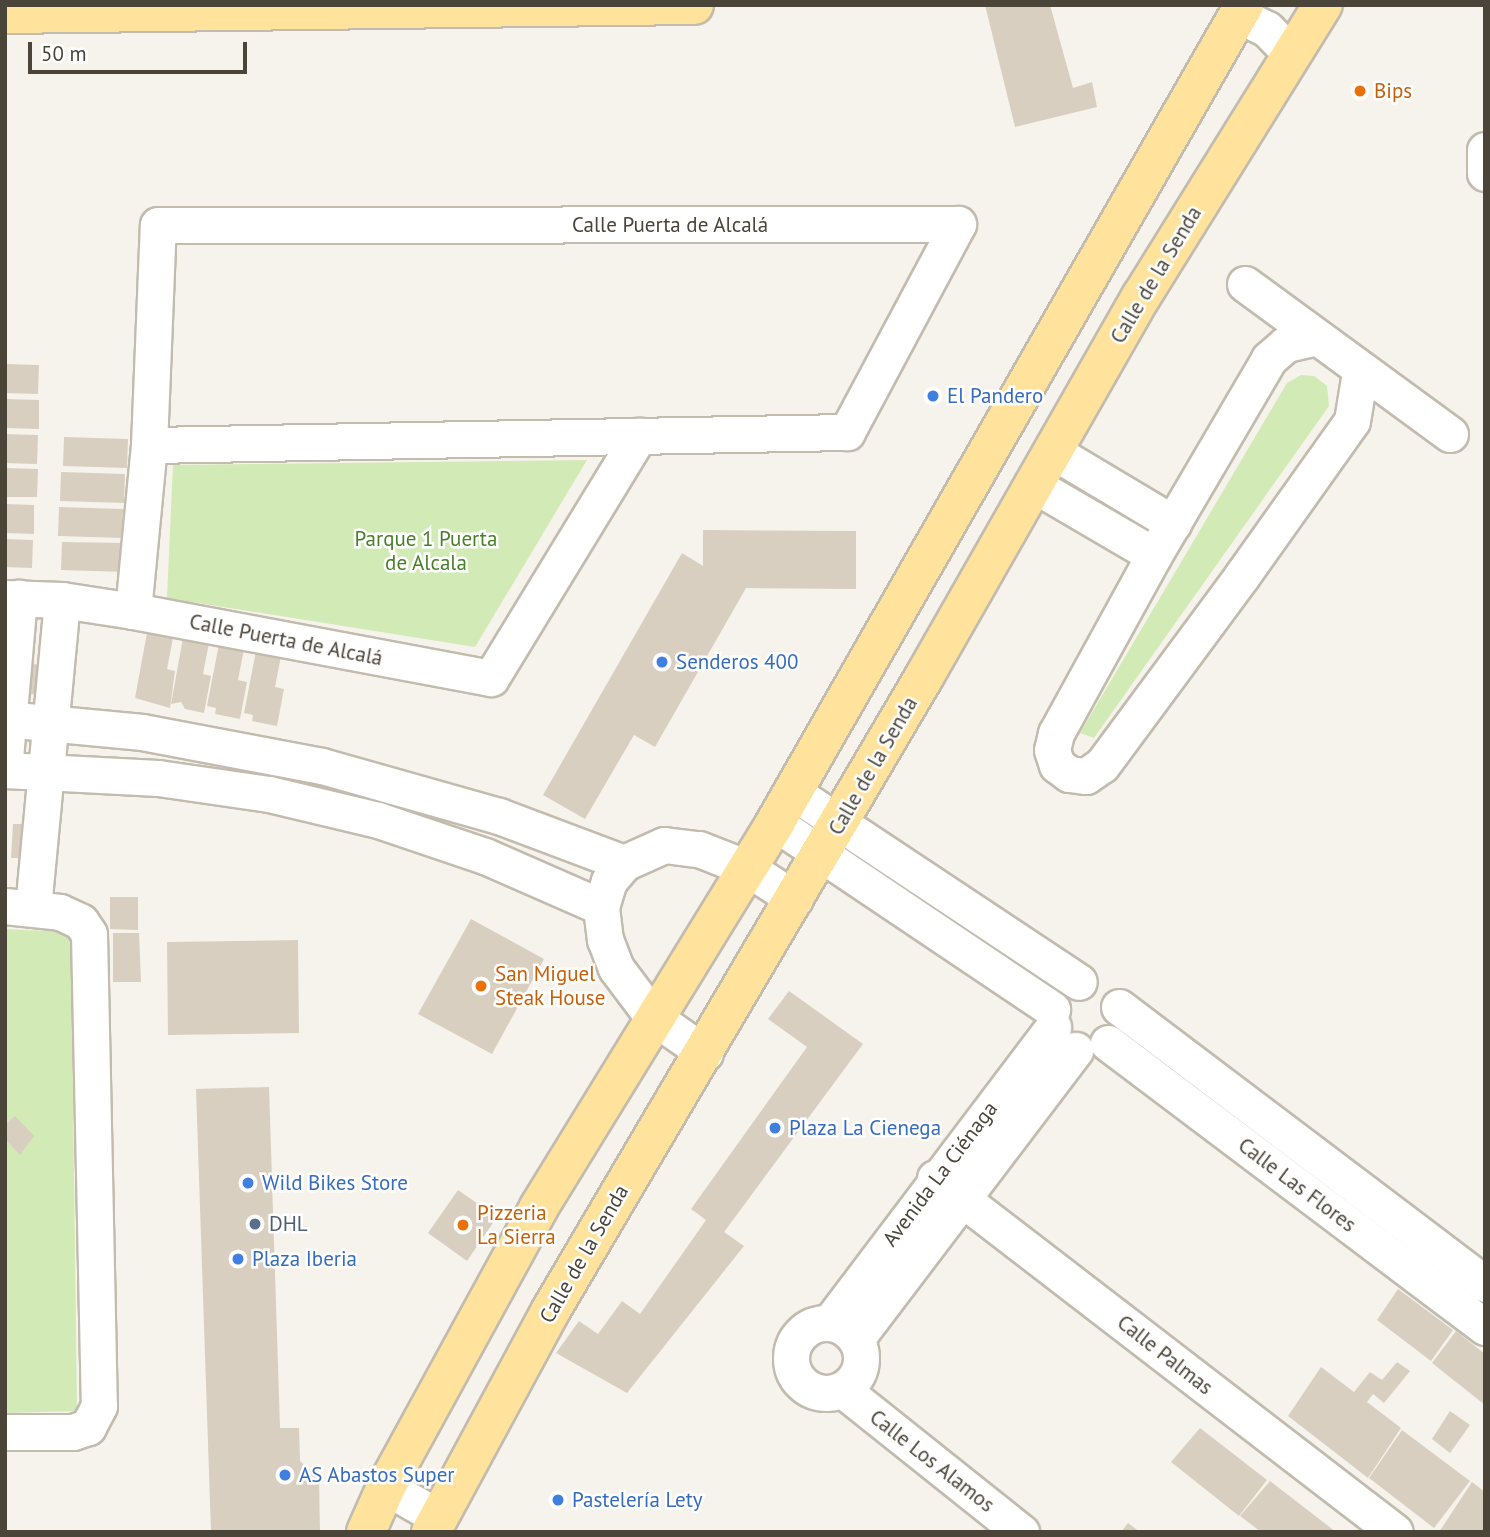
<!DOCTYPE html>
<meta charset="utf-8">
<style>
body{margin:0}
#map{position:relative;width:1490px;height:1537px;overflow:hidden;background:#f6f3ec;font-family:"PT Sans",sans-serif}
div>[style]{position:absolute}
.green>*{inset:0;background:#d2eab5}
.building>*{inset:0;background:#d8cfc1}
.roads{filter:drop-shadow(2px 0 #c2bbae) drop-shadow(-2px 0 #c2bbae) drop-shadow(0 2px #c2bbae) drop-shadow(0 -2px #c2bbae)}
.minor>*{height:35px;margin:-17.5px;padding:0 17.5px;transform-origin:17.5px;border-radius:17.5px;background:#fff}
.minor>.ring{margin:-17.5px;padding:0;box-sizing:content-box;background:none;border:35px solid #fff;border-radius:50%}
.major>*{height:38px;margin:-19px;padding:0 19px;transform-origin:19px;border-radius:19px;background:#ffe39c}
.dots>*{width:19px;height:19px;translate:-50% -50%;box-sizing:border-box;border:4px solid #fff;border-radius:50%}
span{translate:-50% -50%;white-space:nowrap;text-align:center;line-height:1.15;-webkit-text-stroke:5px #fff;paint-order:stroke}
.food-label{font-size:21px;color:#c56008}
.left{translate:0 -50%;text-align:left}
.street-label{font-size:21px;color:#4b4439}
.shop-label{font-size:21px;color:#366cbe}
.park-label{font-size:21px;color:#4a7f2a}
.service-label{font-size:21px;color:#4e5e75}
.frame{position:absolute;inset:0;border:7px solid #4b4439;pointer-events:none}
.scale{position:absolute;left:28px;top:42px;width:219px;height:32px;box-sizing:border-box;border:4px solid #4b4439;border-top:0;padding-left:9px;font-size:21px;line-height:24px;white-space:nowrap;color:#4b4439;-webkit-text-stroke:5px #fff;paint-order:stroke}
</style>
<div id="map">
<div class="green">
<div style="clip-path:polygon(1301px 375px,1314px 376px,1327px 386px,1329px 406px,1094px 738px,1080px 733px,1287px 383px)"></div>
<div style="clip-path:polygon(587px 460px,475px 647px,167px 598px,173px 465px)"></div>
<div style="clip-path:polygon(5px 929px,71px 932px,77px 1411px,5px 1413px)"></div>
</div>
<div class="building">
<div style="clip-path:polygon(985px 5px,1050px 5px,1073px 88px,1092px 82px,1097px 107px,1015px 127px)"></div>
<div style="clip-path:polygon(5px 364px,39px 365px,38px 394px,5px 393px)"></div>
<div style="clip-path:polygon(5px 399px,39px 400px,39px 429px,5px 428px)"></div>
<div style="clip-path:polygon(5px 434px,38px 435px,37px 464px,5px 463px)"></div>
<div style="clip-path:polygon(64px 437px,128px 439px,127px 468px,63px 466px)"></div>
<div style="clip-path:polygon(5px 468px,38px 469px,37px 497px,5px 497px)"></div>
<div style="clip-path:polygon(61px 472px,125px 474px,124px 503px,60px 501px)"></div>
<div style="clip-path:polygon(5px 504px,34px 505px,34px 534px,5px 533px)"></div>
<div style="clip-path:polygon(59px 507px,123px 509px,122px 538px,58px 536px)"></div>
<div style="clip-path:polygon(703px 530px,856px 531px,856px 589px,746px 588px,655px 747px,634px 735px,585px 819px,543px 795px,682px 553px,703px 566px)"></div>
<div style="clip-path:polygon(5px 539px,33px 540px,32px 568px,5px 567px)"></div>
<div style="clip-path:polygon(62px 542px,126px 543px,126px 572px,61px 570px)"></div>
<div style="clip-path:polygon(147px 633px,173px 638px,167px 669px,175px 671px,170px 708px,135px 698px)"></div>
<div style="clip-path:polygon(183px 638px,209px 643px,203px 674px,211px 676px,204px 713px,185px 709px,181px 702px,171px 704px)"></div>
<div style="clip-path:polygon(219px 644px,244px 649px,238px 680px,247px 682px,240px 719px,215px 714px,216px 708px,207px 706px)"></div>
<div style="clip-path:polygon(256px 651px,281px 656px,275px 687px,284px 689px,277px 726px,252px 721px,253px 715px,244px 713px)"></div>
<div style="clip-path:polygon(31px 664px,45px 665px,42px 695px,28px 694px)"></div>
<div style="clip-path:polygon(13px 824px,25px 824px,23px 858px,11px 858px)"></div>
<div style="clip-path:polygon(110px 897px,138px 897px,138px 930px,110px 929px)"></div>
<div style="clip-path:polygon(471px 919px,544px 959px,492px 1054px,418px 1014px)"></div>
<div style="clip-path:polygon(113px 933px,139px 933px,141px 982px,113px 982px)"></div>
<div style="clip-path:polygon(298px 940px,299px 1033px,168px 1035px,167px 942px)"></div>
<div style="clip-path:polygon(789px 991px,863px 1044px,724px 1232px,744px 1246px,627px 1393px,556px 1353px,579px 1321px,598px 1334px,622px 1301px,640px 1314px,706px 1220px,691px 1209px,807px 1047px,768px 1019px)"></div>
<div style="clip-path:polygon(269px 1087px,280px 1428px,299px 1428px,300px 1461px,319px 1478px,320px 1532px,211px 1532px,196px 1089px)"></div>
<div style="clip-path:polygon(15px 1116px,34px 1136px,20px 1155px,5px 1139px,5px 1125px)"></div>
<div style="clip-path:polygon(458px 1190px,497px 1217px,467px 1261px,428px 1233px)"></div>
<div style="clip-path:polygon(1398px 1289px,1453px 1330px,1431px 1361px,1377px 1320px)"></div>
<div style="clip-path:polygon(1456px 1331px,1485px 1354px,1485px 1405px,1432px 1363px)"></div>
<div style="clip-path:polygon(1397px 1362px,1410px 1371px,1384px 1403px,1373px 1394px,1367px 1402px,1401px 1428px,1368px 1478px,1288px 1416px,1321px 1367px,1354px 1392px,1370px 1372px,1382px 1380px)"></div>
<div style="clip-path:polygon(1450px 1411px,1470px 1425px,1450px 1453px,1432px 1439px)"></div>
<div style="clip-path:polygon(1200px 1428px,1267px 1480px,1239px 1516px,1171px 1462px)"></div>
<div style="clip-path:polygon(1402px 1430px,1470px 1481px,1434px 1528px,1369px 1478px)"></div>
<div style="clip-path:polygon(1270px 1481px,1336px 1532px,1261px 1532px,1240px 1516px)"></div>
<div style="clip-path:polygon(1472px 1482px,1485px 1492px,1485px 1532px,1439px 1532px)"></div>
<div style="clip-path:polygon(1128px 1523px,1140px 1532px,1121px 1532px)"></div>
</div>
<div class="roads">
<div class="minor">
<div style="left:1238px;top:15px;width:32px;rotate:26deg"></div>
<div style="left:1267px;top:29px;width:33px;rotate:46deg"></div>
<div style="left:1485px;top:150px;width:23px;rotate:90deg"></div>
<div style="left:1245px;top:284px;width:254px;rotate:36.2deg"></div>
<div style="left:1313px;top:338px;width:28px;rotate:167deg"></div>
<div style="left:1286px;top:344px;width:23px;rotate:139deg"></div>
<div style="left:1269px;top:359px;width:227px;rotate:120.4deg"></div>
<div style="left:1154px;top:555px;width:203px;rotate:118.8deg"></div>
<div style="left:1056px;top:733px;width:17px;rotate:103deg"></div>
<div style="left:1052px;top:750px;width:16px;rotate:72deg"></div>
<div style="left:1057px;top:765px;width:15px;rotate:37deg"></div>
<div style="left:1069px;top:774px;width:17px;rotate:7deg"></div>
<div style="left:1086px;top:776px;width:19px;rotate:-35deg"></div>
<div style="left:1102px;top:765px;width:234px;rotate:-53.5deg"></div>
<div style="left:1241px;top:577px;width:191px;rotate:-54.6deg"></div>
<div style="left:1352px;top:421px;width:50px;rotate:-80.7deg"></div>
<div style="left:1054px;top:452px;width:139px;rotate:30.8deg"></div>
<div style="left:1034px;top:485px;width:139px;rotate:30.3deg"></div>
<div style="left:5px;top:598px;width:57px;rotate:2deg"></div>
<div style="left:62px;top:600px;width:72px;rotate:8.8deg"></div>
<div style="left:133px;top:611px;width:364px;rotate:10.6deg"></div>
<div style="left:491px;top:678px;width:284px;rotate:-58.6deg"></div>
<div style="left:133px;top:611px;width:167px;rotate:-84.5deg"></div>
<div style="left:149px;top:445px;width:220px;rotate:-87.7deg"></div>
<div style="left:158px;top:225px;width:800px;rotate:-0.07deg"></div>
<div style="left:958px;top:224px;width:236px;rotate:118.1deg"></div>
<div style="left:847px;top:432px;width:698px;rotate:178.93deg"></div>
<div style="left:5px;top:719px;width:138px;rotate:5.4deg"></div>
<div style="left:142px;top:732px;width:183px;rotate:10.7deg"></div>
<div style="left:322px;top:766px;width:184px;rotate:15.8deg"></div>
<div style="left:499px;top:816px;width:134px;rotate:20.6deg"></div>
<div style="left:5px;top:758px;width:161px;rotate:-85deg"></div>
<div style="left:5px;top:770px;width:153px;rotate:3deg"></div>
<div style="left:158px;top:778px;width:112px;rotate:8.2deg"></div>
<div style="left:269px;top:794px;width:112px;rotate:13.4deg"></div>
<div style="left:378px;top:820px;width:113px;rotate:18.6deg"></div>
<div style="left:485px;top:856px;width:127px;rotate:23.7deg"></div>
<div style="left:793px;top:792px;width:343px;rotate:33.6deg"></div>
<div style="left:775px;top:823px;width:334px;rotate:33.9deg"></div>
<div style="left:5px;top:906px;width:55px;rotate:6.2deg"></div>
<div style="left:60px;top:912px;width:23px;rotate:25deg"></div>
<div style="left:81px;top:922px;width:14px;rotate:56deg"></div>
<div style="left:89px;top:934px;width:472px;rotate:88.8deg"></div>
<div style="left:99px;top:1406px;width:24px;rotate:118deg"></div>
<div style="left:88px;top:1427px;width:16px;rotate:162deg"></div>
<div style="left:73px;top:1432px;width:68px;rotate:180deg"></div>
<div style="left:33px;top:908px;width:309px;rotate:-84.6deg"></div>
<div style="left:1119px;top:1007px;width:459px;rotate:37.1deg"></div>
<div style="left:1108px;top:1043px;width:472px;rotate:37deg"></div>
<div style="left:705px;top:1053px;width:65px;rotate:-145.1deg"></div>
<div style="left:652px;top:1016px;width:60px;rotate:-126.9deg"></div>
<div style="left:616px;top:968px;width:30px;rotate:-111deg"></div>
<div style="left:605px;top:940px;width:33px;rotate:-97deg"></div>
<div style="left:601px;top:907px;width:27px;rotate:-73deg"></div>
<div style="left:609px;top:881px;width:23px;rotate:-50deg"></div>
<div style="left:624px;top:863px;width:44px;rotate:-24.2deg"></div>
<div style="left:664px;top:845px;width:35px;rotate:7deg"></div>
<div style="left:699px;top:849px;width:52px;rotate:21.6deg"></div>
<div style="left:747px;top:868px;width:57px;rotate:32.9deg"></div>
<div style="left:935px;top:1178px;width:580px;rotate:37.58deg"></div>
<div style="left:830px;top:1322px;width:370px;rotate:-52.9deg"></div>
<div class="ring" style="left:791px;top:1323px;width:35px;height:35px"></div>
<div style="left:856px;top:1339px;width:363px;rotate:-52.8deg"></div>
<div style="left:843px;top:1390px;width:228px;rotate:38.6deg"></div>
<div style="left:386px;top:1487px;width:60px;rotate:30deg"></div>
</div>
<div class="major">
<div style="left:5px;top:14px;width:689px;rotate:-0.75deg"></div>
<div style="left:366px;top:1532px;width:49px;rotate:-66deg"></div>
<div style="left:386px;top:1487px;width:319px;rotate:-61.3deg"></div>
<div style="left:539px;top:1207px;width:451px;rotate:-58.4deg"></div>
<div style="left:775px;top:823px;width:943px;rotate:-60.17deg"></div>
<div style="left:431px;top:1532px;width:252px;rotate:-61.6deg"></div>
<div style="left:551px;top:1310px;width:735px;rotate:-59.49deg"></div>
<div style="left:924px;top:677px;width:438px;rotate:-60.3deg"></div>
<div style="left:1141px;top:297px;width:344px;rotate:-58.1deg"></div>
</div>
</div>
<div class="dots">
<div style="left:1360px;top:91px;background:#e8710a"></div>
<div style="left:933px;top:396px;background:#3f7fe0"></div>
<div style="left:662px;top:662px;background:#3f7fe0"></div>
<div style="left:481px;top:986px;background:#e8710a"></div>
<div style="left:775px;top:1128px;background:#3f7fe0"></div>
<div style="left:248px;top:1183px;background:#3f7fe0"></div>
<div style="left:255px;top:1224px;background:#5c6f8a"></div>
<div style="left:463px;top:1225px;background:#e8710a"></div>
<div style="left:238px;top:1259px;background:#3f7fe0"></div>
<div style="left:285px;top:1475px;background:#3f7fe0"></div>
<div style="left:558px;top:1500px;background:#3f7fe0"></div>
</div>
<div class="food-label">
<span class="left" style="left:1374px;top:91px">Bips</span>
<span class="left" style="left:495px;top:986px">San Miguel<br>Steak House</span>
<span class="left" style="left:477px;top:1225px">Pizzeria<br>La Sierra</span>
</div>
<div class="street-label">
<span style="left:670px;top:225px">Calle Puerta de Alcalá</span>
<span style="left:1156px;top:275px;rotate:-59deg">Calle de la Senda</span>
<span style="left:286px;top:640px;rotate:11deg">Calle Puerta de Alcalá</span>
<span style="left:873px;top:766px;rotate:-60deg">Calle de la Senda</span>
<span style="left:940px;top:1174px;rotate:-53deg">Avenida La Ciénaga</span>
<span style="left:1297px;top:1185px;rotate:37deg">Calle Las Flores</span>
<span style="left:584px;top:1254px;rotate:-60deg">Calle de la Senda</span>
<span style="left:1165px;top:1355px;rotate:38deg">Calle Palmas</span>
<span style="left:932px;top:1461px;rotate:38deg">Calle Los Alamos</span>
</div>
<div class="shop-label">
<span class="left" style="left:947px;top:396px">El Pandero</span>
<span class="left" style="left:676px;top:662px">Senderos 400</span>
<span class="left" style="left:789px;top:1128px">Plaza La Cienega</span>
<span class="left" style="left:262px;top:1183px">Wild Bikes Store</span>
<span class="left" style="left:252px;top:1259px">Plaza Iberia</span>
<span class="left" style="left:299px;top:1475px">AS Abastos Super</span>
<span class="left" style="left:572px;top:1500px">Pastelería Lety</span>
</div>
<div class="park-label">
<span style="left:426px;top:551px">Parque 1 Puerta<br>de Alcala</span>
</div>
<div class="service-label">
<span class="left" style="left:269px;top:1224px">DHL</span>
</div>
<div class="frame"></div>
<div class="scale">50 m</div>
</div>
